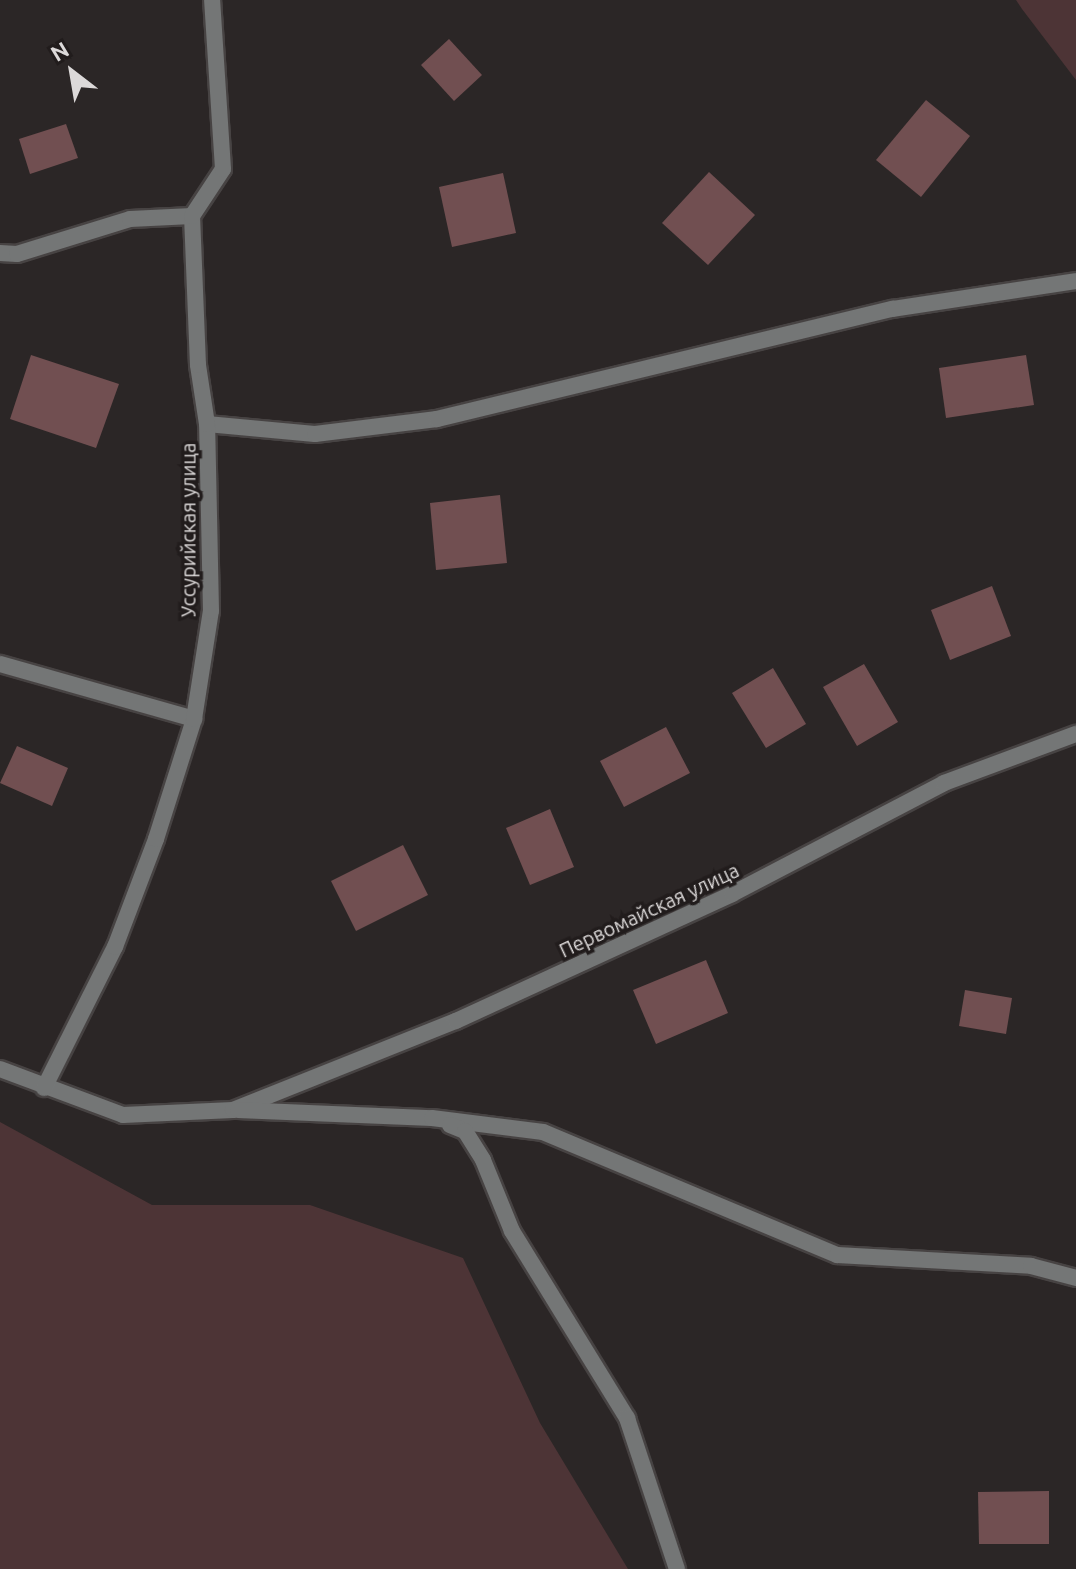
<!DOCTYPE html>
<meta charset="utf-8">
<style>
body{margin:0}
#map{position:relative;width:1076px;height:1569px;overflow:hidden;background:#2b2626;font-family:Ubuntu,sans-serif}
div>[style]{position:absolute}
.green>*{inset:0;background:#4d3436}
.building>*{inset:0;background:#714f51}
.roads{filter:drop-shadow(2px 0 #474343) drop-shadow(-2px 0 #474343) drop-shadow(0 2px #474343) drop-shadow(0 -2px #474343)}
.service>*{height:16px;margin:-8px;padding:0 8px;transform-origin:8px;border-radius:8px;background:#747676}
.minor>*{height:16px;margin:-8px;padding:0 8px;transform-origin:8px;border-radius:8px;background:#747676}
span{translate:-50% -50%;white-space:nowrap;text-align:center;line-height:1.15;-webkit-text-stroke:7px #211c1c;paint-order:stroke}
.street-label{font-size:20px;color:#dcd9d9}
.north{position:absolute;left:32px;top:32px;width:80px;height:80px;-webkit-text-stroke:6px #211c1c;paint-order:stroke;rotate:329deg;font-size:22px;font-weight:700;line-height:32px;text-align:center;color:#dcd9d9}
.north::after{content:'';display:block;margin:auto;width:28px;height:36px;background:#dcd9d9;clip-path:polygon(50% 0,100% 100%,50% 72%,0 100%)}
</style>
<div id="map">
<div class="green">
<div style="clip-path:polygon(1016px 0,1076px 0,1076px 80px,1022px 9px)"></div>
<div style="clip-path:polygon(0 1122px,152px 1205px,310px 1205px,463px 1258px,540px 1423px,628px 1569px,0 1569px)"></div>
</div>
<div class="building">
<div style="clip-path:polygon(449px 39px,482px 75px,454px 101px,421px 65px)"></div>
<div style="clip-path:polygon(926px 100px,970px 136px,921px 197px,876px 160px)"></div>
<div style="clip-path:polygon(66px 124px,78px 158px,30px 174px,19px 139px)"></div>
<div style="clip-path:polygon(709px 172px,755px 215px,708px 265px,662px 223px)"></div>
<div style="clip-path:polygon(503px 173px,516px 233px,452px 247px,439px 187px)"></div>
<div style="clip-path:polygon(31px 355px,119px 384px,96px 448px,10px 419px)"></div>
<div style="clip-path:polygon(1026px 355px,1034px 405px,946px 418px,939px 368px)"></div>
<div style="clip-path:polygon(500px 495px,507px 563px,436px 570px,430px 503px)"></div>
<div style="clip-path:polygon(992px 586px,1011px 636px,950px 660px,931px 610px)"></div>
<div style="clip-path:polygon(864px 664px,898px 722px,857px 746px,823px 687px)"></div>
<div style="clip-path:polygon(773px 668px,806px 724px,766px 748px,732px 693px)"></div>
<div style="clip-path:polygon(666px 727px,690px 773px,624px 807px,600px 761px)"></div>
<div style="clip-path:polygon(17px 746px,68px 768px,52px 806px,0 783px)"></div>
<div style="clip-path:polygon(550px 809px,574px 867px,530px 885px,506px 828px)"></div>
<div style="clip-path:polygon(403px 845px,428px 895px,356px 931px,331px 881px)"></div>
<div style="clip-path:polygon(706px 960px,728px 1013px,656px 1044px,633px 990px)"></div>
<div style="clip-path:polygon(965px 990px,1012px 998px,1006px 1034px,959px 1026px)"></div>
<div style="clip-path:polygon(1049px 1491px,1049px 1544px,979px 1544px,978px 1492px)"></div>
</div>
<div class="roads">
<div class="service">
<div style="left:0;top:253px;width:17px;rotate:3deg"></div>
<div style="left:17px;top:254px;width:118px;rotate:-17.2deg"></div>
<div style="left:130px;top:219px;width:62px;rotate:-2.8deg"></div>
<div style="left:0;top:664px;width:202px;rotate:15.8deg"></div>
</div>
<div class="minor">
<div style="left:207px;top:424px;width:108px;rotate:5.3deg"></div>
<div style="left:315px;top:434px;width:123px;rotate:-7deg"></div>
<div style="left:437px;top:419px;width:469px;rotate:-13.6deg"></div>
<div style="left:893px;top:309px;width:185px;rotate:-8.7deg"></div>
<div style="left:0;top:1069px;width:131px;rotate:20.5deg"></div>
<div style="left:123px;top:1115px;width:110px;rotate:-2.6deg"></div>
<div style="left:233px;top:1110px;width:240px;rotate:-21.8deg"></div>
<div style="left:456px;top:1021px;width:304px;rotate:-24.7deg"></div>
<div style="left:732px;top:894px;width:239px;rotate:-27.6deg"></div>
<div style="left:944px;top:783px;width:141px;rotate:-20.4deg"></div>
<div style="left:44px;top:1088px;width:158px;rotate:-63.3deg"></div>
<div style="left:115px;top:947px;width:116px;rotate:-69.2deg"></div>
<div style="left:156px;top:839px;width:126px;rotate:-72.4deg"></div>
<div style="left:194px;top:719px;width:109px;rotate:-81.1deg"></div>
<div style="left:211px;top:611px;width:187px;rotate:-91.2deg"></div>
<div style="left:207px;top:424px;width:60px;rotate:-98.7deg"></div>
<div style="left:198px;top:365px;width:149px;rotate:-92.3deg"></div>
<div style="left:192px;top:216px;width:56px;rotate:-56.6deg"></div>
<div style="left:223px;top:169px;width:169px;rotate:-93.7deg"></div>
<div style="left:238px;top:1110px;width:194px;rotate:2.4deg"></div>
<div style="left:432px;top:1118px;width:112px;rotate:7.2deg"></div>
<div style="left:543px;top:1132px;width:319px;rotate:22.7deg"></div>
<div style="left:837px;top:1255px;width:194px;rotate:3.2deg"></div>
<div style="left:1031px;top:1266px;width:47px;rotate:14.9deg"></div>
<div style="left:450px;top:1125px;width:16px;rotate:22deg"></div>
<div style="left:465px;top:1131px;width:34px;rotate:58deg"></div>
<div style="left:483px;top:1160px;width:77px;rotate:67.8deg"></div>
<div style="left:512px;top:1231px;width:220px;rotate:58.4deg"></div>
<div style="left:627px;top:1418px;width:159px;rotate:71.7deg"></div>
</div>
</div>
<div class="street-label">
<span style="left:188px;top:530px;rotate:-90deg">Уссурийская улица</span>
<span style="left:649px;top:910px;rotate:-25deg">Первомайская улица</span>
</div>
<div class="north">N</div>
</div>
